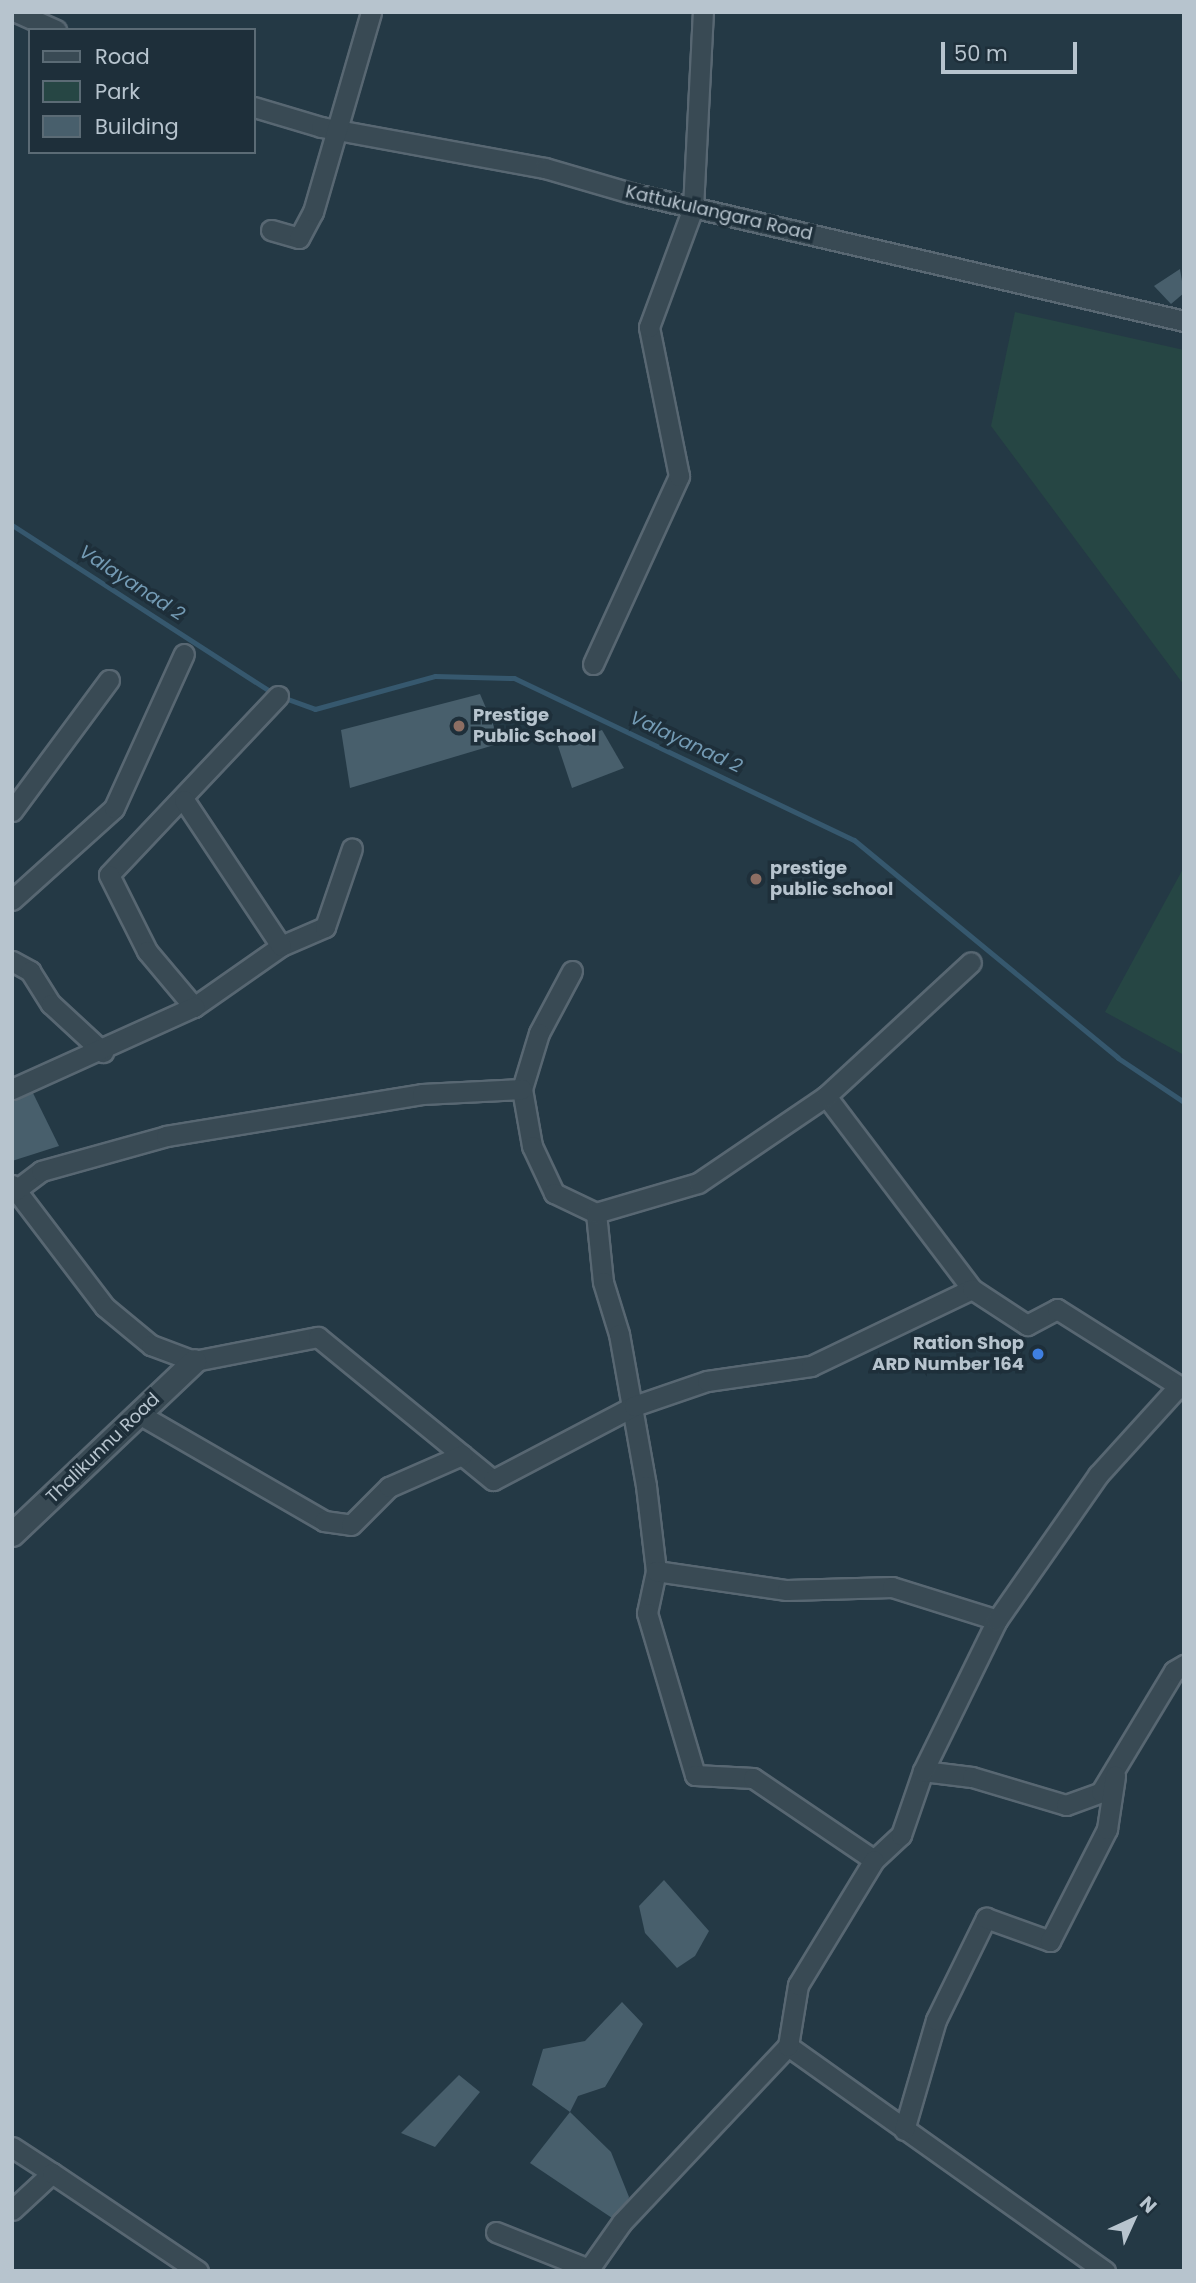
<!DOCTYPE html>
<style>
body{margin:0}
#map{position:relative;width:1196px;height:2283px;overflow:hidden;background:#243945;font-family:Poppins,sans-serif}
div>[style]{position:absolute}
.green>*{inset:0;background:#264644}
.stream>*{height:5px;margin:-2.5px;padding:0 2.5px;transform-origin:2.5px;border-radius:2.5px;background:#36586e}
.building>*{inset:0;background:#485f6c}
.roads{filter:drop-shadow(2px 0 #586772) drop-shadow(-2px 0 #586772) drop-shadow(0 2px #586772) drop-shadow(0 -2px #586772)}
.minor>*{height:19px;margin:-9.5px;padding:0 9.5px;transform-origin:9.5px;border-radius:9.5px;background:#394a54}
.tertiary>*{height:23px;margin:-11.5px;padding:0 11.5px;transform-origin:11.5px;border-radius:11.5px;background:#394a54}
.dots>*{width:19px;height:19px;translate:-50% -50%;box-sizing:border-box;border:4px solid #1e2f3a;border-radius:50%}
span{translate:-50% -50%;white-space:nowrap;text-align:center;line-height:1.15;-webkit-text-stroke:7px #1e2f3a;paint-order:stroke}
.street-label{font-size:18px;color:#b7c4ce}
.poi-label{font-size:18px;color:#b7c4ce;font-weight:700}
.left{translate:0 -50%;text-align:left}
.right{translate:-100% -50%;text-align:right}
.water-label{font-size:19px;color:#749bb4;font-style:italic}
.frame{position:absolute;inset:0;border:14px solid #b7c4ce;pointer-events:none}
.legend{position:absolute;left:28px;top:28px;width:228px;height:126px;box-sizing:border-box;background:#1e2f3a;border:2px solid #5b6b75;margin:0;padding:9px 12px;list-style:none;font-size:21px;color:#b7c4ce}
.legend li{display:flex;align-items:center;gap:14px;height:35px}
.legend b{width:35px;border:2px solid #5b6b75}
.north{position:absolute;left:1098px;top:2185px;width:70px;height:70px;-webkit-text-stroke:5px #1e2f3a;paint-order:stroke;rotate:45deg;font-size:19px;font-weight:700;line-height:28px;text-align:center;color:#b7c4ce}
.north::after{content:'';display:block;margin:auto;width:24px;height:32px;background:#b7c4ce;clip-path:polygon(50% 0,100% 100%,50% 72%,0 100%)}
.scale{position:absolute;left:941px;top:42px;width:136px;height:32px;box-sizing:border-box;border:4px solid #b7c4ce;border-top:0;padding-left:9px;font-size:21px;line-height:24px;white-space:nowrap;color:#b7c4ce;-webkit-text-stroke:5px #1e2f3a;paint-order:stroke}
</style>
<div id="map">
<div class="green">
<div style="clip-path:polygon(1015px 312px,1184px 350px,1184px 685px,991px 426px)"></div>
<div style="clip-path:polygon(1184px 867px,1184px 1055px,1105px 1012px)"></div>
</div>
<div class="stream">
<div style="left:12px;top:525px;width:310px;rotate:32.8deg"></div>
<div style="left:282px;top:697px;width:35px;rotate:20deg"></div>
<div style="left:315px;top:709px;width:124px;rotate:-15.4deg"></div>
<div style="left:435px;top:676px;width:79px;rotate:1.5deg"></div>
<div style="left:514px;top:678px;width:377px;rotate:25.5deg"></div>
<div style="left:854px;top:840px;width:342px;rotate:39.5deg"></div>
<div style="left:1118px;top:1058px;width:79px;rotate:33.7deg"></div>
</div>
<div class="building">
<div style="clip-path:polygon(1180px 269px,1184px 293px,1171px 304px,1154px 286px)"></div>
<div style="clip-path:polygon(480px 694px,501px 743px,350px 788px,341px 730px)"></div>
<div style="clip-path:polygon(602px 730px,624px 768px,572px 788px,558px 746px)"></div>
<div style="clip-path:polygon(30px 1087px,59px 1146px,12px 1161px,12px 1098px)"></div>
<div style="clip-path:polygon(664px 1880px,709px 1931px,695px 1956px,677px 1968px,645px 1933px,639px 1906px)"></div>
<div style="clip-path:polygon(622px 2002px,643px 2024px,605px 2087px,578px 2096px,570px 2112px,532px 2085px,543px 2049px,585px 2041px)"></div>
<div style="clip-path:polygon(459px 2075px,480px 2092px,435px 2147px,401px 2133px)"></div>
<div style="clip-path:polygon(570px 2112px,611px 2152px,629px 2197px,618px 2222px,530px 2163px)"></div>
</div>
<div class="roads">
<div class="minor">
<div style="left:16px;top:12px;width:44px;rotate:24.2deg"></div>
<div style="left:254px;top:107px;width:70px;rotate:16.6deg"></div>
<div style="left:321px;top:127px;width:228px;rotate:10.4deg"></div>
<div style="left:545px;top:168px;width:90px;rotate:16.2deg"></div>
<div style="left:631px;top:193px;width:568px;rotate:13.03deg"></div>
<div style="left:271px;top:230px;width:29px;rotate:16deg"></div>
<div style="left:299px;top:238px;width:30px;rotate:-62deg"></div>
<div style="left:313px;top:212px;width:208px;rotate:-73.8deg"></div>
<div style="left:593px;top:664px;width:207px;rotate:-65.4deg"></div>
<div style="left:679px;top:476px;width:152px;rotate:-101.4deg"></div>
<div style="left:649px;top:327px;width:127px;rotate:-69.7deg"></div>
<div style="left:693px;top:208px;width:196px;rotate:-87.1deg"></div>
<div style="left:278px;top:696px;width:246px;rotate:133.4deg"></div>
<div style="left:109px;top:875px;width:85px;rotate:63.4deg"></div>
<div style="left:147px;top:951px;width:73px;rotate:50deg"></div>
<div style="left:194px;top:1007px;width:106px;rotate:-35deg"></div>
<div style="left:281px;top:946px;width:48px;rotate:-23.4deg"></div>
<div style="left:325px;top:927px;width:83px;rotate:-71.1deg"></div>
<div style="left:184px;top:800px;width:175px;rotate:56.4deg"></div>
<div style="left:12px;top:811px;width:163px;rotate:-53.5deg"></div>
<div style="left:12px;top:900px;width:137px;rotate:-42deg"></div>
<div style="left:114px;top:808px;width:169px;rotate:-65.6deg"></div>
<div style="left:12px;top:961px;width:21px;rotate:29deg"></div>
<div style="left:30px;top:971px;width:39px;rotate:58deg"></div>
<div style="left:51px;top:1004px;width:71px;rotate:42.7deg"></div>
<div style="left:572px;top:971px;width:70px;rotate:118deg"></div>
<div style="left:539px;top:1033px;width:59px;rotate:106.9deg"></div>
<div style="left:522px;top:1089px;width:58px;rotate:80deg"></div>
<div style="left:532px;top:1146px;width:52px;rotate:64.9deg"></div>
<div style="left:554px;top:1193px;width:47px;rotate:25.5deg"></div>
<div style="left:596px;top:1213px;width:69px;rotate:84.2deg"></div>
<div style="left:603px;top:1282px;width:54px;rotate:72.9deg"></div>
<div style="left:619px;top:1334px;width:154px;rotate:79.9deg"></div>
<div style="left:646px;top:1486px;width:86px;rotate:83.3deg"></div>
<div style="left:656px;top:1571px;width:43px;rotate:102.1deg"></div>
<div style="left:647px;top:1613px;width:169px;rotate:73.5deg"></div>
<div style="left:695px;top:1775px;width:58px;rotate:3deg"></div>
<div style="left:753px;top:1778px;width:146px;rotate:34.1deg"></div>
<div style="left:874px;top:1860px;width:37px;rotate:-43deg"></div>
<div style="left:901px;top:1835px;width:68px;rotate:-71deg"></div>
<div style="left:923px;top:1771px;width:49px;rotate:7deg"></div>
<div style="left:972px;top:1777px;width:98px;rotate:16.6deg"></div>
<div style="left:1066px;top:1805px;width:37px;rotate:-20deg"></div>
<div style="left:1101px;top:1792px;width:141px;rotate:-58.9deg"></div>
<div style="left:1174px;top:1671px;width:12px;rotate:-31deg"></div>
<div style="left:12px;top:1089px;width:200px;rotate:-24.3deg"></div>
<div style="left:826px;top:1096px;width:242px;rotate:52.9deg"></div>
<div style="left:12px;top:1185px;width:153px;rotate:52.7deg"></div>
<div style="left:105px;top:1307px;width:60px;rotate:39.6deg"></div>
<div style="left:151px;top:1345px;width:46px;rotate:20.4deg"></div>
<div style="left:194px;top:1361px;width:126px;rotate:-11deg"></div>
<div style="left:318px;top:1337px;width:226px;rotate:39.3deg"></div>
<div style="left:493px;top:1480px;width:159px;rotate:-27.7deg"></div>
<div style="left:634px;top:1406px;width:77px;rotate:-18.9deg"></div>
<div style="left:707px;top:1381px;width:105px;rotate:-8.2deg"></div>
<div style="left:811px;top:1366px;width:178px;rotate:-25.6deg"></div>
<div style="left:972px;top:1289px;width:66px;rotate:33.2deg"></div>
<div style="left:1027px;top:1325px;width:34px;rotate:-28deg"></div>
<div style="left:1057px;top:1309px;width:150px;rotate:32.2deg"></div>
<div style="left:16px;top:1190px;width:31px;rotate:-37deg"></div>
<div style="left:41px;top:1171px;width:130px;rotate:-15.6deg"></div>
<div style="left:166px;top:1136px;width:259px;rotate:-9.3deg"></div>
<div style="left:422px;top:1094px;width:100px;rotate:-2.9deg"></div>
<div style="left:596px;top:1213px;width:106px;rotate:-16.4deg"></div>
<div style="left:698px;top:1183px;width:155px;rotate:-34.2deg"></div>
<div style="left:826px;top:1096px;width:197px;rotate:-42.7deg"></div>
<div style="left:139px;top:1414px;width:214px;rotate:30deg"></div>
<div style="left:324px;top:1521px;width:27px;rotate:8deg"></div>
<div style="left:351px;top:1525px;width:54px;rotate:-45deg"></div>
<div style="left:389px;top:1487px;width:80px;rotate:-23.7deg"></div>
<div style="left:656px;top:1571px;width:132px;rotate:8.3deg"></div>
<div style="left:787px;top:1590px;width:105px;rotate:-1.6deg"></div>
<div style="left:892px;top:1587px;width:110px;rotate:17.4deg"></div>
<div style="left:923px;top:1771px;width:168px;rotate:-63.9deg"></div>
<div style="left:997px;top:1620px;width:177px;rotate:-55.1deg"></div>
<div style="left:1098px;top:1475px;width:120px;rotate:-47.7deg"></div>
<div style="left:788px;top:2046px;width:389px;rotate:35.4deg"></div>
<div style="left:904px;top:2130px;width:115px;rotate:-73.8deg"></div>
<div style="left:936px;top:2020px;width:114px;rotate:-63.9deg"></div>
<div style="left:986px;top:1918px;width:68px;rotate:19.8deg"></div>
<div style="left:1050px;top:1941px;width:126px;rotate:-63deg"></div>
<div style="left:1107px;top:1829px;width:54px;rotate:-81.4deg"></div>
<div style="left:12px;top:2147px;width:48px;rotate:33deg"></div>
<div style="left:52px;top:2173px;width:54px;rotate:137.2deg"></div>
<div style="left:52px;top:2173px;width:176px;rotate:33.9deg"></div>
<div style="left:496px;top:2232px;width:100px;rotate:21.7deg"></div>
<div style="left:589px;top:2269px;width:57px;rotate:-54.9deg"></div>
<div style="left:622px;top:2222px;width:242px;rotate:-46.7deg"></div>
<div style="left:788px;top:2046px;width:62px;rotate:-80.7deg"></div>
<div style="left:798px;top:1985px;width:146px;rotate:-58.7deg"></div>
</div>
<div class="tertiary">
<div style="left:12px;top:1534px;width:251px;rotate:-43.5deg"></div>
</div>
</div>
<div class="dots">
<div style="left:459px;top:726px;background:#8d6e63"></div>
<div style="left:756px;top:879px;background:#8d6e63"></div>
<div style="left:1038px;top:1354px;background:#3f7fe0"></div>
</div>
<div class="street-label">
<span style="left:719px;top:213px;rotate:13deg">Kattukulangara Road</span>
<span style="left:103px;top:1448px;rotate:-44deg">Thalikunnu Road</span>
</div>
<div class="poi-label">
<span class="left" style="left:473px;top:726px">Prestige<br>Public School</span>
<span class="left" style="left:770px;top:879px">prestige<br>public school</span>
<span class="right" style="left:1024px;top:1354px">Ration Shop<br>ARD Number 164</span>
</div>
<div class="water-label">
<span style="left:132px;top:583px;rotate:33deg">Valayanad 2</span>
<span style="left:686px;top:742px;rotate:25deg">Valayanad 2</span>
</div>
<div class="frame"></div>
<ul class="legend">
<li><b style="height:9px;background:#394a54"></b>Road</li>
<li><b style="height:19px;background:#264644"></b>Park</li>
<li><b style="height:19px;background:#485f6c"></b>Building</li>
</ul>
<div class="north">N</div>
<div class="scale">50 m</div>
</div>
